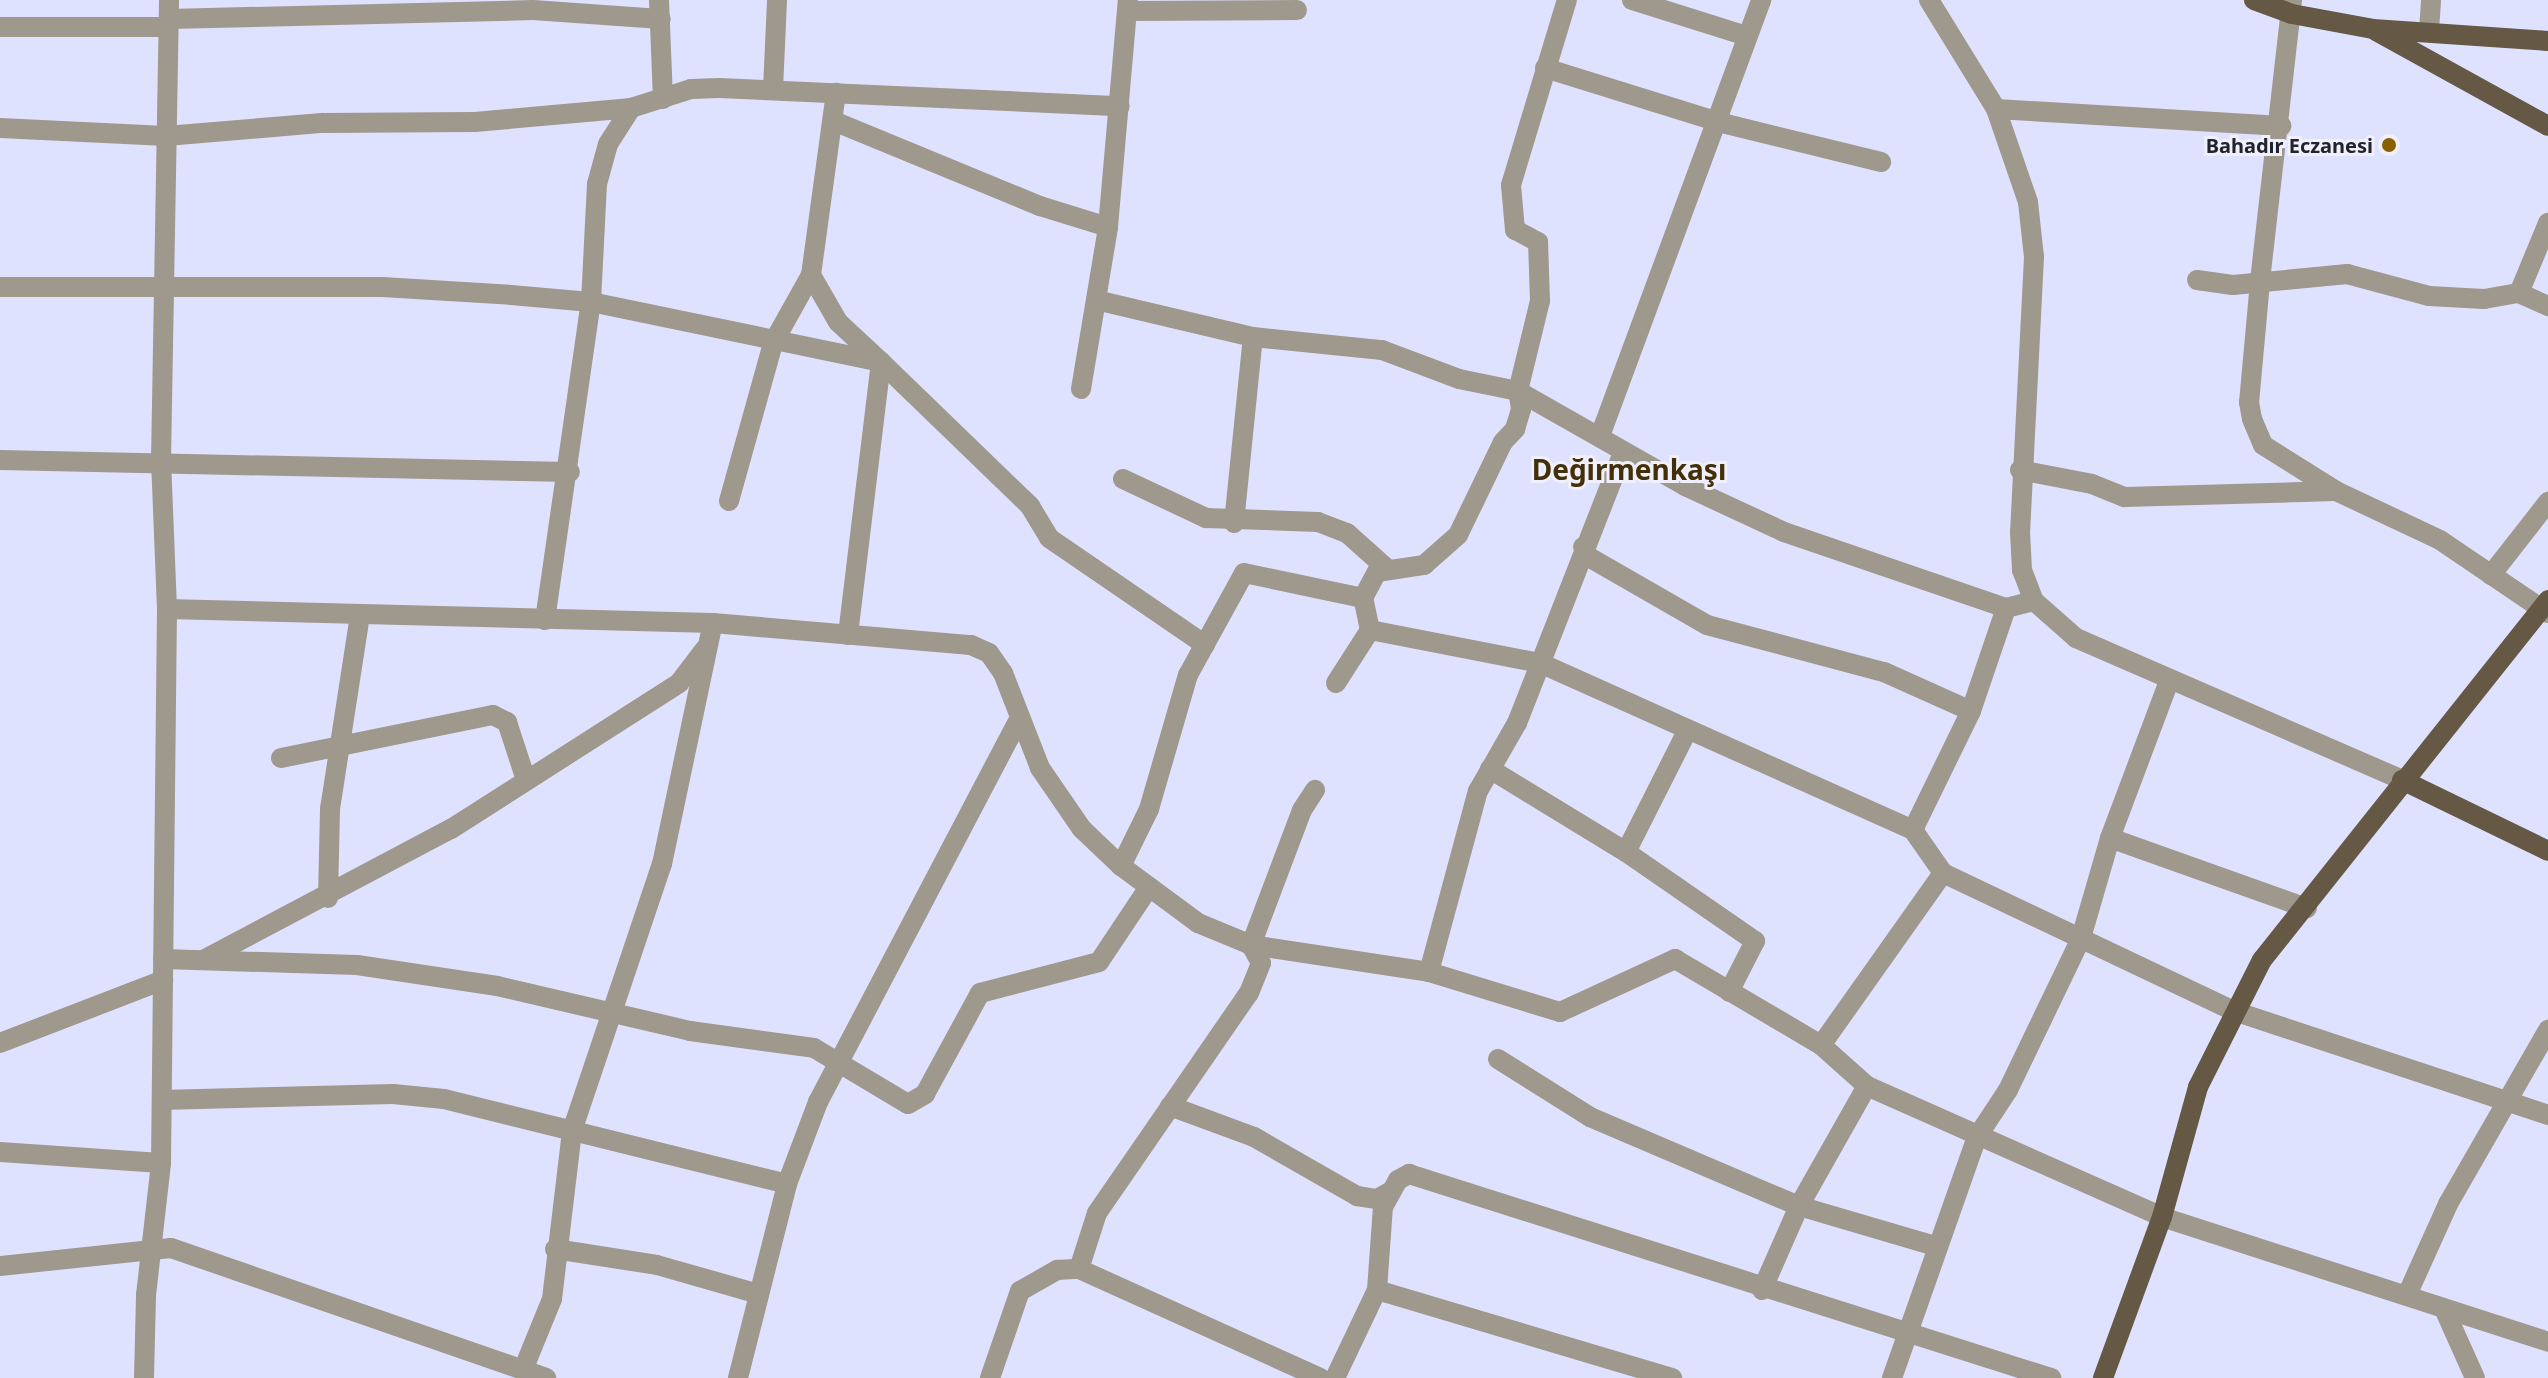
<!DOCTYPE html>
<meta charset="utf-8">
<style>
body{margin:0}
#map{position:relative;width:2548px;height:1378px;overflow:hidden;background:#dfe2ff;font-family:"Noto Sans",sans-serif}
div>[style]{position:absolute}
.minor>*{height:20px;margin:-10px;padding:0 10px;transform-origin:10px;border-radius:10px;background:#9f988d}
.major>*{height:20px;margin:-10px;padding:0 10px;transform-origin:10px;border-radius:10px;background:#655946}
.dots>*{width:22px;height:22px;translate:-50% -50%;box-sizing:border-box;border:4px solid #eff0fc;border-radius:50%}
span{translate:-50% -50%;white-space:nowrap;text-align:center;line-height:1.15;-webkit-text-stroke:6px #eff0fc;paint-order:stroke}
.poi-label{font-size:20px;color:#22232d;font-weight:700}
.right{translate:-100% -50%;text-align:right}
.district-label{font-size:28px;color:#432f08;font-weight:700}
</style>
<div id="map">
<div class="minor">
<div style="left:659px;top:0;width:99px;rotate:87.7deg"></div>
<div style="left:1632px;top:0;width:121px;rotate:17.4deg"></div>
<div style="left:1929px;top:0;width:128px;rotate:58.4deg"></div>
<div style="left:1996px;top:109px;width:98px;rotate:71deg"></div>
<div style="left:2028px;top:202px;width:55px;rotate:83.8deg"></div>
<div style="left:2034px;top:257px;width:275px;rotate:92.9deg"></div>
<div style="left:2020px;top:532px;width:38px;rotate:87deg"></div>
<div style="left:2022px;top:570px;width:33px;rotate:69deg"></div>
<div style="left:2034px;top:601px;width:56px;rotate:41.4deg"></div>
<div style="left:2076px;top:638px;width:356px;rotate:23.5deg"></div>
<div style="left:2292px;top:0;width:284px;rotate:96.5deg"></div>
<div style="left:2260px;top:282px;width:121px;rotate:95.2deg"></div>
<div style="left:2249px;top:402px;width:17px;rotate:80deg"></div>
<div style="left:2252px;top:419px;width:28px;rotate:67deg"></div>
<div style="left:2263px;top:445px;width:86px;rotate:32.2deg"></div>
<div style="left:2336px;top:491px;width:115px;rotate:25.2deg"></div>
<div style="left:2440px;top:540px;width:130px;rotate:34.1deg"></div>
<div style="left:1127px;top:11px;width:170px;rotate:-0.3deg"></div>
<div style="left:169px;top:19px;width:364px;rotate:-1.4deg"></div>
<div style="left:533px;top:10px;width:128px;rotate:4deg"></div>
<div style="left:0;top:27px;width:168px"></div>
<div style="left:2429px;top:30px;width:30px;rotate:-86deg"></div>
<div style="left:1545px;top:68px;width:181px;rotate:17.3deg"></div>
<div style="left:1718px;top:122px;width:168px;rotate:13.8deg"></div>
<div style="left:773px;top:89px;width:89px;rotate:-87.4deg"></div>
<div style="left:1996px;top:109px;width:286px;rotate:3.4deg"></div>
<div style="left:836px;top:122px;width:221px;rotate:22.4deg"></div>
<div style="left:1040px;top:206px;width:71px;rotate:17.2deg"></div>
<div style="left:0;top:128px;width:166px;rotate:2.8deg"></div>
<div style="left:166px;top:136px;width:157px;rotate:-4.8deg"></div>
<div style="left:322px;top:123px;width:153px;rotate:-0.4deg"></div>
<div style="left:475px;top:122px;width:157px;rotate:-5.1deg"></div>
<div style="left:631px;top:108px;width:63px;rotate:-17.6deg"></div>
<div style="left:691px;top:89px;width:28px;rotate:-2deg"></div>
<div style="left:719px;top:88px;width:401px;rotate:2.6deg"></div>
<div style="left:811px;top:275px;width:54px;rotate:60.1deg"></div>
<div style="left:838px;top:322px;width:59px;rotate:42.9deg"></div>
<div style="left:881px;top:362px;width:275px;rotate:96.9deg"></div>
<div style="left:2197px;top:280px;width:36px;rotate:8deg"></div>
<div style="left:2233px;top:285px;width:115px;rotate:-5.5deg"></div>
<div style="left:2347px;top:274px;width:85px;rotate:15deg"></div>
<div style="left:2429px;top:296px;width:55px;rotate:3.1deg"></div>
<div style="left:2484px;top:299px;width:36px;rotate:-10deg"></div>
<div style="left:2519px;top:293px;width:32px;rotate:24deg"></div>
<div style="left:0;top:287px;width:382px"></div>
<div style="left:382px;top:287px;width:129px;rotate:3.5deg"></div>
<div style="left:511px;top:295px;width:80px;rotate:5deg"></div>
<div style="left:591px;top:302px;width:296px;rotate:11.7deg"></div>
<div style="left:881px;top:362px;width:207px;rotate:44deg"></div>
<div style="left:1030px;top:506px;width:37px;rotate:59deg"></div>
<div style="left:1049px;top:538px;width:189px;rotate:34.4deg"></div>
<div style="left:2519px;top:293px;width:76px;rotate:-67.5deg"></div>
<div style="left:1096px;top:300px;width:161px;rotate:13.3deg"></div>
<div style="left:1253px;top:337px;width:130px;rotate:5.8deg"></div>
<div style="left:1382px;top:350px;width:82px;rotate:20.6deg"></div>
<div style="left:1459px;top:379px;width:60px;rotate:11.5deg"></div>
<div style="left:1518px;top:391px;width:192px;rotate:29.6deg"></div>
<div style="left:1685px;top:486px;width:109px;rotate:24.9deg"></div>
<div style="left:1784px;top:532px;width:235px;rotate:18.9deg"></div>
<div style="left:2006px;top:608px;width:29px;rotate:-14deg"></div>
<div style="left:1081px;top:389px;width:164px;rotate:-80.5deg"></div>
<div style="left:1108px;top:227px;width:228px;rotate:-85deg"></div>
<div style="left:1600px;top:436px;width:465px;rotate:-69.7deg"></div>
<div style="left:0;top:460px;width:570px;rotate:1.21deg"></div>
<div style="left:2020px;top:470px;width:73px;rotate:11deg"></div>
<div style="left:2092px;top:484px;width:35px;rotate:22deg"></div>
<div style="left:2125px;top:497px;width:211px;rotate:-1.6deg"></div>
<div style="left:1123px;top:479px;width:92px;rotate:25.2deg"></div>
<div style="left:1206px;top:518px;width:112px;rotate:2deg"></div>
<div style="left:1318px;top:522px;width:31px;rotate:21deg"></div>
<div style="left:1347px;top:533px;width:51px;rotate:41.8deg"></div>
<div style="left:729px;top:501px;width:164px;rotate:-74.4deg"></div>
<div style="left:773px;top:343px;width:78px;rotate:-60.8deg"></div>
<div style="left:811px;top:275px;width:184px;rotate:-82.2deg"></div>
<div style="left:1234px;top:523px;width:187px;rotate:-84.2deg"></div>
<div style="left:1583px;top:547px;width:10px;rotate:66deg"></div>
<div style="left:1587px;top:556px;width:138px;rotate:29.9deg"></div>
<div style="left:1707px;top:625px;width:183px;rotate:14.9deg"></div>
<div style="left:1884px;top:672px;width:95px;rotate:24.1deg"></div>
<div style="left:2491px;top:575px;width:93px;rotate:-52deg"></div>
<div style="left:2006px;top:608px;width:109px;rotate:108.8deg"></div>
<div style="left:1971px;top:711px;width:132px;rotate:116deg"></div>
<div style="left:1913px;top:830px;width:52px;rotate:55.1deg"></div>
<div style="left:1943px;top:873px;width:322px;rotate:25.4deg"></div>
<div style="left:2234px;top:1011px;width:331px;rotate:18.3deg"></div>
<div style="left:167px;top:609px;width:546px;rotate:1.47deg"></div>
<div style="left:713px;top:623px;width:259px;rotate:4.9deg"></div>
<div style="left:971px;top:645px;width:20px;rotate:24deg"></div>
<div style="left:989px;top:653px;width:24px;rotate:55deg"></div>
<div style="left:1003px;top:673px;width:102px;rotate:68.7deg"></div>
<div style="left:1040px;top:768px;width:74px;rotate:55.5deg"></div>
<div style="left:1082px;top:829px;width:54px;rotate:43.5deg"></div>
<div style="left:1121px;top:866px;width:96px;rotate:36.5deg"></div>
<div style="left:1198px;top:923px;width:57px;rotate:22.5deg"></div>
<div style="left:1251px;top:945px;width:180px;rotate:8.6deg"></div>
<div style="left:1429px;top:972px;width:137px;rotate:17deg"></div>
<div style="left:1560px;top:1012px;width:127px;rotate:-24.7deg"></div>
<div style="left:1675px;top:959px;width:169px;rotate:30.5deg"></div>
<div style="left:545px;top:620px;width:321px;rotate:-81.8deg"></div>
<div style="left:591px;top:302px;width:118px;rotate:-87.1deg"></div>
<div style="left:597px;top:184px;width:41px;rotate:-74.6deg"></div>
<div style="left:608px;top:144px;width:43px;rotate:-57.4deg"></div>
<div style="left:1370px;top:630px;width:173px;rotate:11deg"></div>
<div style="left:1540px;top:663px;width:409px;rotate:24.1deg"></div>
<div style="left:1336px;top:683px;width:63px;rotate:-57.3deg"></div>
<div style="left:1370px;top:630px;width:33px;rotate:-102deg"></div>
<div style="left:1363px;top:598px;width:30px;rotate:-62deg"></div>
<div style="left:1377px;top:572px;width:48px;rotate:-8.5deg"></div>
<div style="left:1424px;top:565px;width:45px;rotate:-41.4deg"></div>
<div style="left:1458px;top:535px;width:103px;rotate:-64.2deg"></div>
<div style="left:1503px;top:442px;width:18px;rotate:-47deg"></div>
<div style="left:1515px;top:429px;width:21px;rotate:-73deg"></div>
<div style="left:1521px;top:409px;width:18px;rotate:-99deg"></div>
<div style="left:1518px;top:391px;width:93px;rotate:-76.3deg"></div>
<div style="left:1540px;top:301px;width:59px;rotate:-91.9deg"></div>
<div style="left:1538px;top:242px;width:26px;rotate:-152deg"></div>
<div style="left:1515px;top:230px;width:45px;rotate:-95.1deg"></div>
<div style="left:1511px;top:185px;width:193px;rotate:-73.2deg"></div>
<div style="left:281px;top:758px;width:216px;rotate:-11.5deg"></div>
<div style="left:493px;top:715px;width:16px;rotate:27deg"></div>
<div style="left:507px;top:722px;width:61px;rotate:71.9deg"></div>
<div style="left:1490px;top:769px;width:159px;rotate:31.4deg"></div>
<div style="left:1626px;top:852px;width:157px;rotate:34.6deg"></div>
<div style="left:1755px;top:941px;width:57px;rotate:117deg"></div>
<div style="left:2110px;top:838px;width:209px;rotate:19.6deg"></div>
<div style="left:1626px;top:852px;width:136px;rotate:-63.2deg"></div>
<div style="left:1121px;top:866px;width:64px;rotate:-63.8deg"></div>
<div style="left:1149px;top:809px;width:140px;rotate:-73.8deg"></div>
<div style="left:1188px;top:675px;width:116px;rotate:-61.2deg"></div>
<div style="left:1244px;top:573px;width:122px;rotate:11.9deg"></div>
<div style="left:1943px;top:873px;width:211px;rotate:125.3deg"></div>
<div style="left:1821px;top:1045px;width:62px;rotate:41.7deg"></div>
<div style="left:1867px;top:1086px;width:323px;rotate:23.9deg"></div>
<div style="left:2162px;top:1217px;width:406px;rotate:17.9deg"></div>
<div style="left:328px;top:898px;width:89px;rotate:-88.7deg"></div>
<div style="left:330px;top:809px;width:196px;rotate:-81.2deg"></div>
<div style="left:163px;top:959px;width:194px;rotate:1.8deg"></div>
<div style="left:357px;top:965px;width:142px;rotate:8.5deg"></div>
<div style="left:497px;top:986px;width:198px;rotate:13.1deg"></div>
<div style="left:690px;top:1031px;width:125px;rotate:7.8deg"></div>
<div style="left:814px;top:1048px;width:109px;rotate:30.8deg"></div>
<div style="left:908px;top:1104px;width:20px;rotate:-30deg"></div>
<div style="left:925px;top:1094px;width:115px;rotate:-61.4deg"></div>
<div style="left:980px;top:993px;width:123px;rotate:-14.6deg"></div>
<div style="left:1099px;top:962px;width:90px;rotate:-56.3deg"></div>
<div style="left:205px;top:959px;width:278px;rotate:-27.9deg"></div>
<div style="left:451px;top:829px;width:271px;rotate:-32.6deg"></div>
<div style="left:679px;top:683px;width:43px;rotate:-52.6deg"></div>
<div style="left:1429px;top:972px;width:188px;rotate:-74.9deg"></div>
<div style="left:1478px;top:791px;width:78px;rotate:-60.2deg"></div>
<div style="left:1517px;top:723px;width:291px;rotate:-68.6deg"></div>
<div style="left:0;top:1043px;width:175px;rotate:-21.1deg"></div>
<div style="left:1498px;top:1059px;width:109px;rotate:32.2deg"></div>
<div style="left:1590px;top:1117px;width:227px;rotate:23.1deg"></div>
<div style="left:1799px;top:1206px;width:145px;rotate:16.4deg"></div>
<div style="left:162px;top:1100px;width:231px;rotate:-1.5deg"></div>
<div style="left:393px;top:1094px;width:51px;rotate:5.6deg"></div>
<div style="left:444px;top:1099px;width:353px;rotate:13.9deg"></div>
<div style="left:1170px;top:1106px;width:90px;rotate:20.3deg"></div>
<div style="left:1254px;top:1137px;width:119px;rotate:29.8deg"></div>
<div style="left:1357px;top:1196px;width:20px;rotate:9deg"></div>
<div style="left:1377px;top:1199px;width:13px;rotate:-29deg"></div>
<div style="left:0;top:1152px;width:161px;rotate:3.9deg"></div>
<div style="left:555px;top:1249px;width:103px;rotate:8.9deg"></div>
<div style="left:657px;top:1265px;width:106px;rotate:15.9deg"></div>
<div style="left:0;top:1266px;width:172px;rotate:-6deg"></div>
<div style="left:171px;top:1248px;width:397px;rotate:19.1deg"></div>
<div style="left:1079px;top:1269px;width:265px;rotate:24.3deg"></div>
<div style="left:1377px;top:1290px;width:308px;rotate:16.6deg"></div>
<div style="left:1762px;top:1290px;width:92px;rotate:-66.2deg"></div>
<div style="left:1799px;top:1206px;width:138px;rotate:-60.5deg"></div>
<div style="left:2407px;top:1295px;width:100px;rotate:-65.7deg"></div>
<div style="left:2448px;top:1204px;width:201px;rotate:-60.1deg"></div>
<div style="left:2445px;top:1311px;width:73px;rotate:65.9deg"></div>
<div style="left:523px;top:1370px;width:77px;rotate:-67.8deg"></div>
<div style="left:552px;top:1299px;width:169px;rotate:-83.2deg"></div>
<div style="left:572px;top:1131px;width:282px;rotate:-71.4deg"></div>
<div style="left:662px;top:864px;width:246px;rotate:-78.1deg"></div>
<div style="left:144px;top:1378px;width:83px;rotate:-88.6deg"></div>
<div style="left:146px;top:1295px;width:133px;rotate:-83.5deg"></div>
<div style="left:161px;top:1163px;width:554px;rotate:-89.38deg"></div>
<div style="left:167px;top:609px;width:148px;rotate:-92.3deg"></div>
<div style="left:161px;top:461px;width:461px;rotate:-89deg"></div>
<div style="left:738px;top:1378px;width:200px;rotate:-75.8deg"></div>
<div style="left:787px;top:1184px;width:88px;rotate:-69.3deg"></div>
<div style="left:818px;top:1102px;width:430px;rotate:-62.3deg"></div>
<div style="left:990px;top:1378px;width:92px;rotate:-71deg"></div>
<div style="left:1020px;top:1291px;width:43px;rotate:-29.6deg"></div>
<div style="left:1057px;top:1270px;width:22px;rotate:-3deg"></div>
<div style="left:1079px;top:1269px;width:59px;rotate:-72.2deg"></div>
<div style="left:1097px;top:1213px;width:267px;rotate:-55.4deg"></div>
<div style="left:1249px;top:993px;width:32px;rotate:-68deg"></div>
<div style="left:1261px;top:963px;width:21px;rotate:-119deg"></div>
<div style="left:1251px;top:945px;width:144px;rotate:-69.3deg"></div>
<div style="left:1302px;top:810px;width:24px;rotate:-57deg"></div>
<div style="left:1335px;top:1378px;width:98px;rotate:-64.5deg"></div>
<div style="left:1377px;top:1290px;width:83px;rotate:-85.9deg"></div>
<div style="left:1383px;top:1207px;width:31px;rotate:-61deg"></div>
<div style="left:1398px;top:1180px;width:13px;rotate:-29deg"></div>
<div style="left:1409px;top:1174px;width:674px;rotate:17.63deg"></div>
<div style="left:1892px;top:1378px;width:256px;rotate:-70.6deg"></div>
<div style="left:1977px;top:1137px;width:56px;rotate:-56.6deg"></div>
<div style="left:2008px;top:1090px;width:169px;rotate:-64.3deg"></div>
<div style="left:2081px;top:938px;width:104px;rotate:-73.8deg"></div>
<div style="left:2110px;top:838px;width:168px;rotate:-69.4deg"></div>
</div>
<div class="major">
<div style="left:2254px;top:0;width:40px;rotate:20.2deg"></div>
<div style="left:2292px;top:14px;width:82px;rotate:10.5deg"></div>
<div style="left:2373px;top:29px;width:175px;rotate:3.9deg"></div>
<div style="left:2376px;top:31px;width:196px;rotate:28.9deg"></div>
<div style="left:2402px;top:780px;width:162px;rotate:25.9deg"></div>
<div style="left:2103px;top:1378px;width:171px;rotate:-69.9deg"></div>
<div style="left:2162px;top:1217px;width:135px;rotate:-74.5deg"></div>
<div style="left:2198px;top:1087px;width:142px;rotate:-63.3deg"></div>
<div style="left:2262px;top:960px;width:460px;rotate:-51.5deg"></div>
</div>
<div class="dots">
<div style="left:2389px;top:145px;background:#8a6101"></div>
</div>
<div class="poi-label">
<span class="right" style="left:2373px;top:145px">Bahadır Eczanesi</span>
</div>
<div class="district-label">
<span style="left:1629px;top:469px">Değirmenkaşı</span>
</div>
</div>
